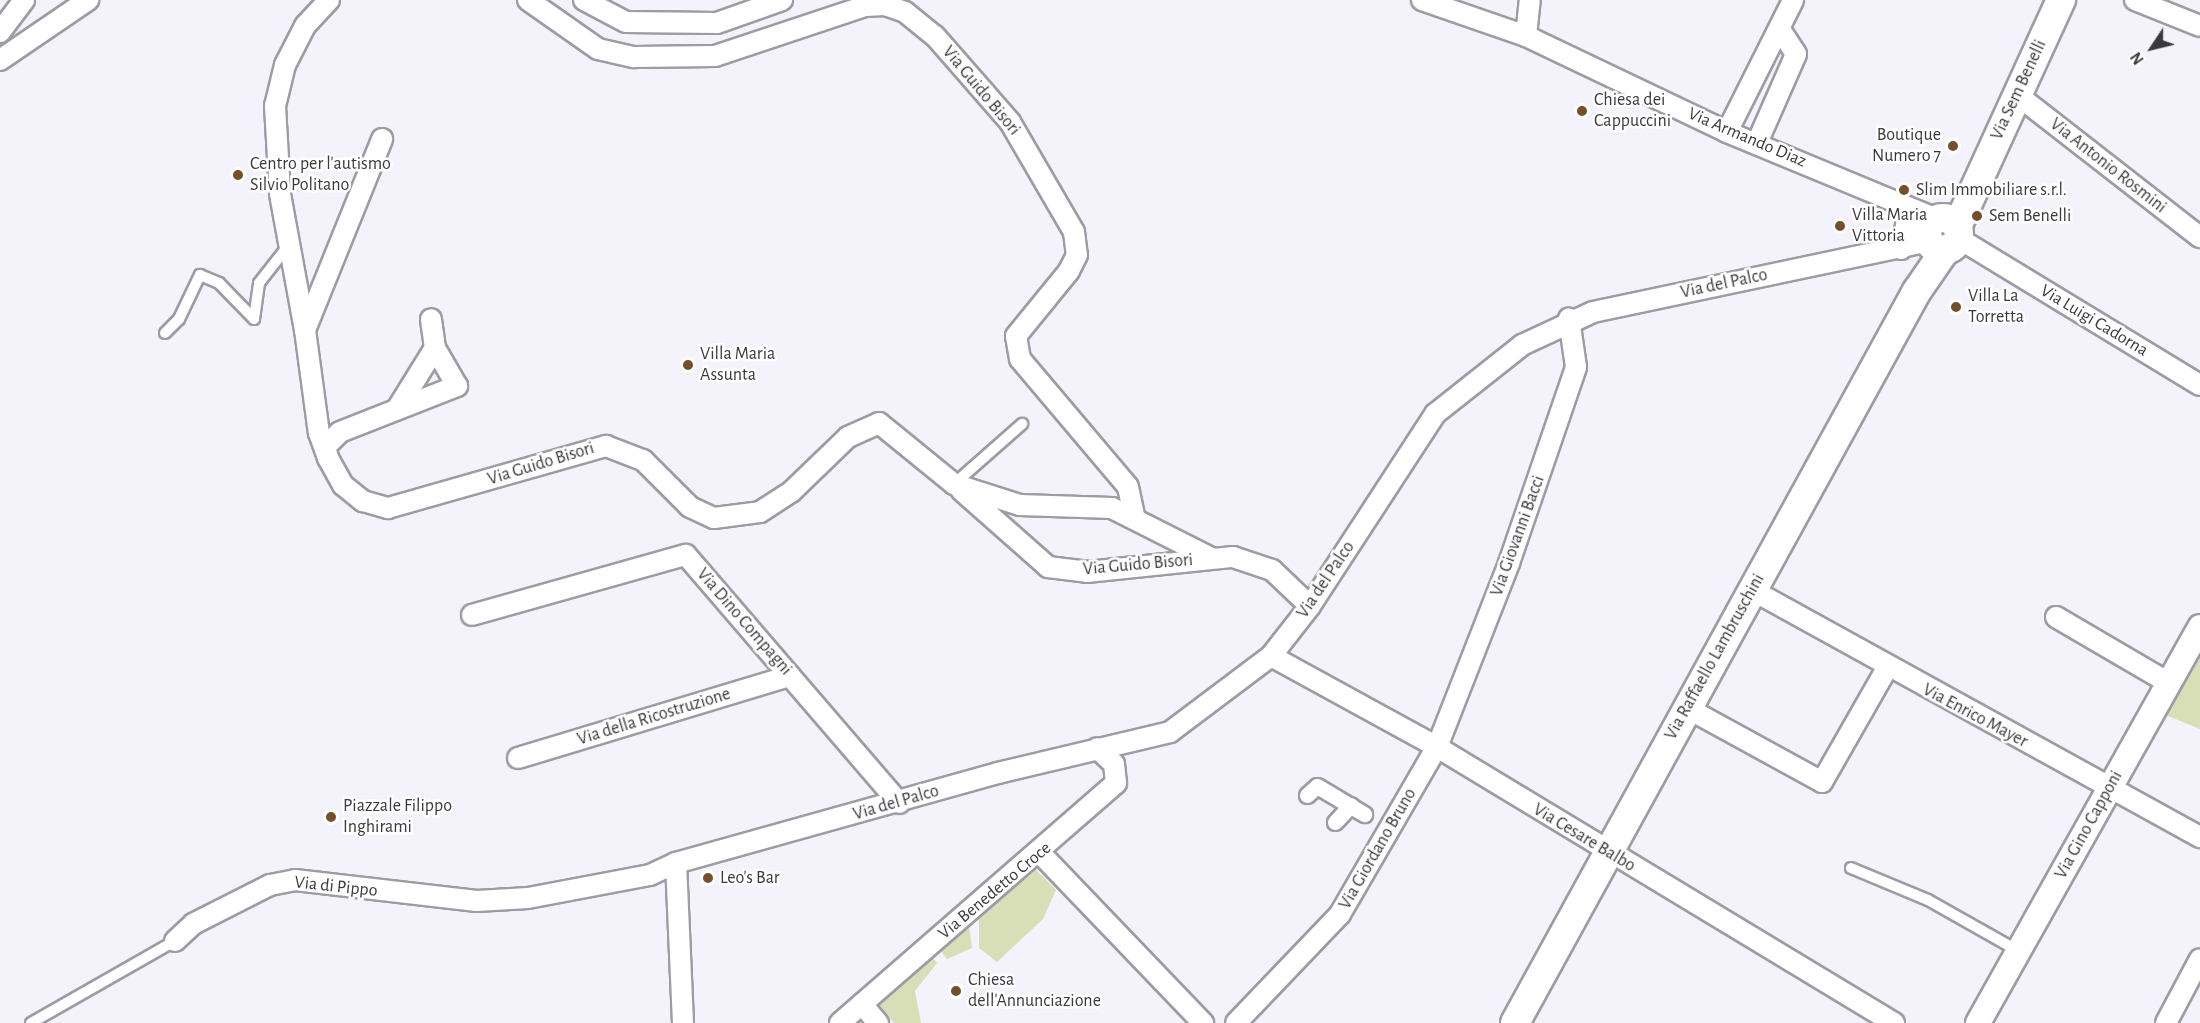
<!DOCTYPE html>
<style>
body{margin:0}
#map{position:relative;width:2200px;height:1023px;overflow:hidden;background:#f4f3fc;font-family:"Alegreya Sans",sans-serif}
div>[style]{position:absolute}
.green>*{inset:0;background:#d8dfb7}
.roads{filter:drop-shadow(2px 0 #9d9ca5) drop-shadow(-2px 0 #9d9ca5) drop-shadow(0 2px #9d9ca5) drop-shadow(0 -2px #9d9ca5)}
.service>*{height:10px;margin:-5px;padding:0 5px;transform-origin:5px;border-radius:5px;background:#fff}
.pedestrian>*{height:15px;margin:-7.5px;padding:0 7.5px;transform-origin:7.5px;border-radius:7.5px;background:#fff}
.minor>*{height:20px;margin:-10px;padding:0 10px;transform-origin:10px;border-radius:10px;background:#fff}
.tertiary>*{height:24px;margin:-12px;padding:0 12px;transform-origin:12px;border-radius:12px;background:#fff}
.secondary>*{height:28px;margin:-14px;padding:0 14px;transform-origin:14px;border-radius:14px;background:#fff}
.secondary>.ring{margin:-14px;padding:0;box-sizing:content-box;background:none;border:28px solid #fff;border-radius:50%}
.dots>*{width:16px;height:16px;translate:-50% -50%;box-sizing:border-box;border:3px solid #fff;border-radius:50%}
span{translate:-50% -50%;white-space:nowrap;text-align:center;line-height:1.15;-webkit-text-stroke:5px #fff;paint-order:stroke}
.street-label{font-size:18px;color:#3a393d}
.poi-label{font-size:18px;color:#3a393d}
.left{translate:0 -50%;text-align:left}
.right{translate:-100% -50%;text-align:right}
.north{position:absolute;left:2122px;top:18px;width:60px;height:60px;-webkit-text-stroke:4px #fff;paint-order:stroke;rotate:235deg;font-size:16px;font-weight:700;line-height:24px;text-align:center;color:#3a393d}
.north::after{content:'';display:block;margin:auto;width:21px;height:27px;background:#3a393d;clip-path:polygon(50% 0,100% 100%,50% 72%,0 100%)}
</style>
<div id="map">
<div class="green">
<div style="clip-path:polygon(2200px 652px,2200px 729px,2163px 714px)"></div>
<div style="clip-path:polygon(1036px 870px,1056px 890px,1043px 919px,997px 962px,979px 948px,979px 916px)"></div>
<div style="clip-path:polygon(969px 926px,972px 948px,947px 959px,940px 950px)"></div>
<div style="clip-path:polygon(933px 958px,937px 963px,915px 991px,921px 1023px,894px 1023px,878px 1003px)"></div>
</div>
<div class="roads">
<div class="service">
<div style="left:165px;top:333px;width:20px;rotate:-45deg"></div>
<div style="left:179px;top:319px;width:49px;rotate:-64.5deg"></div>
<div style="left:200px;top:275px;width:21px;rotate:23deg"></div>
<div style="left:219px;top:283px;width:50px;rotate:45.8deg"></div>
<div style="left:254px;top:319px;width:36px;rotate:-82deg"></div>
<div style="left:259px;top:283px;width:47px;rotate:-51.9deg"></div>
<div style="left:954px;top:484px;width:91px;rotate:-41.4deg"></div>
<div style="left:1851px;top:868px;width:83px;rotate:22.6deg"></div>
<div style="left:1928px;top:900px;width:103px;rotate:29.5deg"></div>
<div style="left:31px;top:1023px;width:166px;rotate:-29.7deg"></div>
</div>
<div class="pedestrian">
<div style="left:1307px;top:795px;width:13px;rotate:-42deg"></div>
<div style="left:1317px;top:786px;width:55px;rotate:30.8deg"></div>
<div style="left:1335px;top:822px;width:23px;rotate:-47deg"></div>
</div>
<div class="minor">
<div style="left:329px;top:0;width:35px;rotate:133deg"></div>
<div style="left:305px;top:26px;width:44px;rotate:117.1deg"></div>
<div style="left:285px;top:65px;width:42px;rotate:103.7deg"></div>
<div style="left:275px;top:106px;width:88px;rotate:86.7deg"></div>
<div style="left:280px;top:194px;width:138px;rotate:79.6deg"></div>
<div style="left:305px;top:330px;width:206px;rotate:-68deg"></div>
<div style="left:528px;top:0;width:85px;rotate:35deg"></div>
<div style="left:598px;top:49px;width:37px;rotate:13deg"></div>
<div style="left:634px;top:57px;width:81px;rotate:-0.7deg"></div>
<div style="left:715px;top:56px;width:158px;rotate:-18.4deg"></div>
<div style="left:865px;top:6px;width:20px;rotate:-3deg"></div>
<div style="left:885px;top:5px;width:21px;rotate:19deg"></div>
<div style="left:905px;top:12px;width:38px;rotate:39deg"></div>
<div style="left:935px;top:36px;width:114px;rotate:48.9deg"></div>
<div style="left:1010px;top:122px;width:127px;rotate:59.8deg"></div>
<div style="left:1074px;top:232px;width:23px;rotate:83deg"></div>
<div style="left:1077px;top:255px;width:18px;rotate:117deg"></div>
<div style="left:1069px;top:271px;width:84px;rotate:129.2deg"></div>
<div style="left:1016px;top:336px;width:23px;rotate:80deg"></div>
<div style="left:1020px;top:359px;width:167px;rotate:49.8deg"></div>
<div style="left:1128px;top:487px;width:29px;rotate:78deg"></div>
<div style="left:584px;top:0;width:47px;rotate:27.6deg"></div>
<div style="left:626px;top:22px;width:91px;rotate:0.6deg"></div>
<div style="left:717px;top:23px;width:69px;rotate:-19.5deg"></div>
<div style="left:1422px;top:0;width:110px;rotate:19.1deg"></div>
<div style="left:1526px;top:36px;width:223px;rotate:25.5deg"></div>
<div style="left:1727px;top:132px;width:227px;rotate:22.5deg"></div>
<div style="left:2135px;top:0;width:70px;rotate:21.8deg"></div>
<div style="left:0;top:32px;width:40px;rotate:-53deg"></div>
<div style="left:1526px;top:36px;width:36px;rotate:-84deg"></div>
<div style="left:0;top:60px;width:107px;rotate:-34.3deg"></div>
<div style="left:2016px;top:94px;width:233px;rotate:37.9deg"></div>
<div style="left:1727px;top:132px;width:148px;rotate:-63.4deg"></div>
<div style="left:1757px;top:143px;width:97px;rotate:-66.3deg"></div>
<div style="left:1796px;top:54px;width:30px;rotate:-123deg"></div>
<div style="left:1958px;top:238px;width:283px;rotate:31.3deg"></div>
<div style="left:1901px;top:249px;width:35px;rotate:-78deg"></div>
<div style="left:305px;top:330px;width:104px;rotate:82.3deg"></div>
<div style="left:319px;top:433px;width:27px;rotate:70deg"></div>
<div style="left:328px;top:458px;width:31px;rotate:61deg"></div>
<div style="left:343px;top:485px;width:26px;rotate:39deg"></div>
<div style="left:363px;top:501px;width:26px;rotate:16deg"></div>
<div style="left:388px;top:508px;width:227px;rotate:-15.9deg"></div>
<div style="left:606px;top:446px;width:40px;rotate:21deg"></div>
<div style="left:643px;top:460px;width:66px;rotate:45deg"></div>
<div style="left:690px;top:507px;width:26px;rotate:25deg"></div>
<div style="left:714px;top:518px;width:46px;rotate:-7.4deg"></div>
<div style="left:760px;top:512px;width:37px;rotate:-33deg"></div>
<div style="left:791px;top:492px;width:79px;rotate:-44deg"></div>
<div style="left:848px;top:437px;width:34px;rotate:-24deg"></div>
<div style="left:879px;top:423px;width:97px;rotate:39.1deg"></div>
<div style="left:954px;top:484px;width:69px;rotate:17.7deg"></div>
<div style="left:1020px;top:505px;width:92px;rotate:1.9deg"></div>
<div style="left:1112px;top:508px;width:111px;rotate:26.8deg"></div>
<div style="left:397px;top:409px;width:72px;rotate:-58.1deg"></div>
<div style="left:328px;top:458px;width:11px;rotate:-105deg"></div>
<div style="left:325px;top:447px;width:21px;rotate:-45deg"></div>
<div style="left:340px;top:432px;width:126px;rotate:-21.5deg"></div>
<div style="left:457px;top:386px;width:44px;rotate:-120.1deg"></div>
<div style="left:435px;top:348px;width:29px;rotate:-98deg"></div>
<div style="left:961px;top:490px;width:116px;rotate:41.5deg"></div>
<div style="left:1048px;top:567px;width:39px;rotate:7deg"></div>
<div style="left:1087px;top:572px;width:147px;rotate:-5.9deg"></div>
<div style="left:1233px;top:557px;width:41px;rotate:18.4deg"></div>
<div style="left:1272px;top:570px;width:52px;rotate:43.5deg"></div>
<div style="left:1752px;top:590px;width:512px;rotate:28.87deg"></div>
<div style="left:472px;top:615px;width:222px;rotate:-15.7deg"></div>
<div style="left:686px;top:555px;width:327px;rotate:49.3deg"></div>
<div style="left:2056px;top:617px;width:131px;rotate:30.3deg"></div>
<div style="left:1271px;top:656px;width:189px;rotate:28.7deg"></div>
<div style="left:1437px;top:747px;width:534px;rotate:31.13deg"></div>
<div style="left:1687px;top:708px;width:154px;rotate:28.7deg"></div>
<div style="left:1822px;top:782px;width:131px;rotate:-60.3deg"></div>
<div style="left:518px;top:758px;width:284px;rotate:-16.8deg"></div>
<div style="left:1040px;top:853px;width:236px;rotate:46.2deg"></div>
<div style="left:175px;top:941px;width:25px;rotate:-43deg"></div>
<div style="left:193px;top:924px;width:86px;rotate:-26.9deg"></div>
<div style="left:270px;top:885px;width:25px;rotate:-11deg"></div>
<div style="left:295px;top:880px;width:183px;rotate:6.6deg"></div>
<div style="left:477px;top:901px;width:51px;rotate:-3.4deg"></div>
<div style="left:528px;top:898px;width:124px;rotate:-10.7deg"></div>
<div style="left:650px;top:875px;width:29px;rotate:-25deg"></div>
<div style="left:862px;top:1004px;width:25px;rotate:50deg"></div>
<div style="left:683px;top:1023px;width:160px;rotate:-92.5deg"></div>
<div style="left:676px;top:863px;width:334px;rotate:-15.6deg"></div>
<div style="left:998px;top:773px;width:177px;rotate:-13.4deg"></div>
<div style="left:1170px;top:732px;width:126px;rotate:-37deg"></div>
<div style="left:1271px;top:656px;width:63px;rotate:-52deg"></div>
<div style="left:1310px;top:606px;width:229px;rotate:-56.9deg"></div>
<div style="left:1435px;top:414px;width:111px;rotate:-38.4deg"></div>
<div style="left:1522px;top:345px;width:78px;rotate:-24.9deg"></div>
<div style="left:1593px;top:312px;width:343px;rotate:-11.9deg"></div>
<div style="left:840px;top:1023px;width:366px;rotate:-41deg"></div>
<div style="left:1116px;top:783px;width:19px;rotate:-96deg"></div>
<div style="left:1114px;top:764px;width:23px;rotate:-137deg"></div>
<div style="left:1236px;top:1023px;width:151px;rotate:-46.3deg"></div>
<div style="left:1340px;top:914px;width:193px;rotate:-59.9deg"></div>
<div style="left:1437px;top:747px;width:198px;rotate:-68.6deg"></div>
<div style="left:1509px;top:563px;width:207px;rotate:-71.1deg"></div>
<div style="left:1576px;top:367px;width:49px;rotate:-98.3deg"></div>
<div style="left:2166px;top:1023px;width:72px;rotate:-62deg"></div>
</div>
<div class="tertiary">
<div style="left:1978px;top:1023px;width:454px;rotate:-60.7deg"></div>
</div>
<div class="secondary">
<div class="ring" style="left:1927px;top:218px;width:4px;height:4px"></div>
<div style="left:1957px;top:227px;width:250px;rotate:-65.4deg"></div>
<div style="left:1515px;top:1023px;width:835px;rotate:-61.23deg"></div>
<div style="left:1917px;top:291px;width:51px;rotate:-55.4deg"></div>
</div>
</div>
<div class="dots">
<div style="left:1582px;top:111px;background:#754e2b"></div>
<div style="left:1953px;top:146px;background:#754e2b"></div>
<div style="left:238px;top:175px;background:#754e2b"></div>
<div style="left:1904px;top:190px;background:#754e2b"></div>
<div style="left:1977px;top:216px;background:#754e2b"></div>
<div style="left:1840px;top:226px;background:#754e2b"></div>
<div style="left:1956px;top:307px;background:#754e2b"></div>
<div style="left:688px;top:365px;background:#754e2b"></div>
<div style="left:331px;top:817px;background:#754e2b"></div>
<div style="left:708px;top:878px;background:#754e2b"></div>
<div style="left:956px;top:991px;background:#754e2b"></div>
</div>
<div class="street-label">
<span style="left:2019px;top:90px;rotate:-65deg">Via Sem Benelli</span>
<span style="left:981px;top:91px;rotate:50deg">Via Guido Bisori</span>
<span style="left:1747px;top:138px;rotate:23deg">Via Armando Diaz</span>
<span style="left:2108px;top:166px;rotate:38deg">Via Antonio Rosmini</span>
<span style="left:1724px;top:284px;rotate:-12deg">Via del Palco</span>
<span style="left:2094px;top:321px;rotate:31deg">Via Luigi Cadorna</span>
<span style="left:541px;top:464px;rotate:-17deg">Via Guido Bisori</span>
<span style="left:1518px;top:536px;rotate:-70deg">Via Giovanni Bacci</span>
<span style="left:1138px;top:565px;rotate:-5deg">Via Guido Bisori</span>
<span style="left:1326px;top:580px;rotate:-56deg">Via del Palco</span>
<span style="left:744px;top:622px;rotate:49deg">Via Dino Compagni</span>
<span style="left:1715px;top:657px;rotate:-61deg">Via Raffaello Lambruschini</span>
<span style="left:1975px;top:716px;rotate:28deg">Via Enrico Mayer</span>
<span style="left:654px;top:717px;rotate:-17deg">Via della Ricostruzione</span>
<span style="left:896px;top:803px;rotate:-16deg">Via del Palco</span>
<span style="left:2089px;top:825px;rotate:-61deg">Via Gino Capponi</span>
<span style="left:1584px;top:838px;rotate:31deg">Via Cesare Balbo</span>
<span style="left:1378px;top:849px;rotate:-60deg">Via Giordano Bruno</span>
<span style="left:336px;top:887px;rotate:6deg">Via di Pippo</span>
<span style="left:995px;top:891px;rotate:-40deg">Via Benedetto Croce</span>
</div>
<div class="poi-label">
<span class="left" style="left:1594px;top:111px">Chiesa dei<br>Cappuccini</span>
<span class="right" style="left:1941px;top:146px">Boutique<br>Numero 7</span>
<span class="left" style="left:250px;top:175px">Centro per l'autismo<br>Silvio Politano</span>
<span class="left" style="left:1916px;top:190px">Slim Immobiliare s.r.l.</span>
<span class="left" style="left:1852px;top:226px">Villa Maria<br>Vittoria</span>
<span class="left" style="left:1989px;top:216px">Sem Benelli</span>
<span class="left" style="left:1968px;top:307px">Villa La<br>Torretta</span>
<span class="left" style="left:700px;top:365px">Villa Maria<br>Assunta</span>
<span class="left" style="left:343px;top:817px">Piazzale Filippo<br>Inghirami</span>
<span class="left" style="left:720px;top:878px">Leo's Bar</span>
<span class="left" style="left:968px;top:991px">Chiesa<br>dell'Annunciazione</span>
</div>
<div class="north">N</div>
</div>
